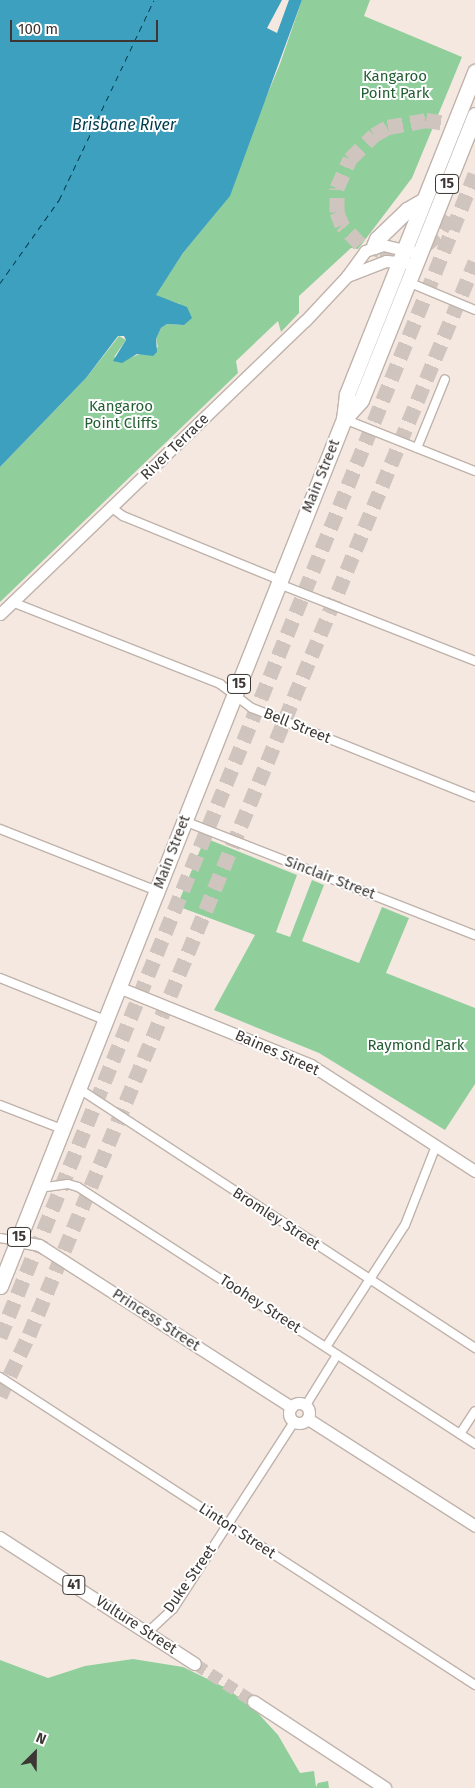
<!DOCTYPE html>
<style>
body{margin:0}
#map{position:relative;width:475px;height:1788px;overflow:hidden;background:#f5e8e0;font-family:"Fira Sans",sans-serif}
div>[style]{position:absolute}
.green>*{inset:0;background:#90cf9c}
.water>*{inset:0;background:#3ea0bf}
.pier>*{inset:0;background:#f5e8e0}
.ferry>*{height:1px;margin-top:-0.5px;transform-origin:0;background:repeating-linear-gradient(90deg,#003b4c 0 6px,transparent 0 11px)}
.primary-tunnel>*{height:12px;margin-top:-6px;transform-origin:0;background:repeating-linear-gradient(90deg,#d0c5be 0 12px,transparent 0 18px)}
.highway-tunnel>*{height:15px;margin-top:-7.5px;transform-origin:0;background:repeating-linear-gradient(90deg,#d0c5be 0 15px,transparent 0 23px)}
.roads{filter:drop-shadow(1px 0 #bfb3ab) drop-shadow(-1px 0 #bfb3ab) drop-shadow(0 1px #bfb3ab) drop-shadow(0 -1px #bfb3ab)}
.street>*{height:8px;margin:-4px;padding:0 4px;transform-origin:4px;border-radius:4px;background:#fff}
.secondary>*{height:11px;margin:-5.5px;padding:0 5.5px;transform-origin:5.5px;border-radius:5.5px;background:#fff}
.secondary>.ring{margin:-5.5px;padding:0;box-sizing:content-box;background:none;border:11px solid #fff;border-radius:50%}
.primary>*{height:12px;margin:-6px;padding:0 6px;transform-origin:6px;border-radius:6px;background:#fff}
.highway>*{height:15px;margin:-7.5px;padding:0 7.5px;transform-origin:7.5px;border-radius:7.5px;background:#fff}
span{translate:-50% -50%;white-space:nowrap;text-align:center;line-height:1.15;-webkit-text-stroke:4px #fff;paint-order:stroke}
.shield-label span{padding:1px 4px;background:#fff;border:1px solid;border-radius:4px;-webkit-text-stroke-width:0}
.shield-label{font-size:14px;color:#3c3734;font-weight:700}
.park-label{font-size:15px;color:#235e33}
.street-label{font-size:15px;color:#3c3734}
.water-label{font-size:16px;color:#003b4c;font-style:italic}
.north{position:absolute;left:10px;top:1728px;width:50px;height:50px;-webkit-text-stroke:4px #fff;paint-order:stroke;rotate:23deg;font-size:14px;font-weight:700;line-height:20px;text-align:center;color:#3c3734}
.north::after{content:'';display:block;margin:auto;width:18px;height:22px;background:#3c3734;clip-path:polygon(50% 0,100% 100%,50% 72%,0 100%)}
.scale{position:absolute;left:10px;top:20px;width:148px;height:22px;box-sizing:border-box;border:2px solid #3c3734;border-top:0;padding-left:6px;font-size:15px;line-height:18px;white-space:nowrap;color:#3c3734;-webkit-text-stroke:4px #fff;paint-order:stroke}
</style>
<div id="map">
<div class="green">
<div style="clip-path:polygon(302px 0,370px 0,364px 16px,462px 57px,412px 178px,358px 249px,351px 248px,299px 296px,299px 313px,281px 332px,278px 321px,236px 361px,238px 373px,0 602px,0 467px,86px 378px,119px 336px,126px 340px,114px 357px,127px 359px,158px 347px,156px 339px,161px 328px,167px 324px,184px 325px,180px 304px,155px 296px,183px 253px,220px 208px,280px 64px)"></div>
<div style="clip-path:polygon(205px 838px,297px 875px,276px 932px,290px 937px,312px 880px,324px 885px,302px 941px,359px 963px,382px 907px,409px 918px,386px 973px,475px 1008px,475px 1084px,445px 1130px,319px 1053px,214px 1010px,255px 935px,177px 906px)"></div>
<div style="clip-path:polygon(133px 1659px,183px 1667px,228px 1689px,255px 1710px,278px 1735px,300px 1773px,314px 1771px,316px 1787px,318px 1783px,328px 1781px,329px 1788px,0 1788px,0 1660px,48px 1678px,85px 1666px)"></div>
</div>
<div class="water">
<div style="clip-path:polygon(0 0,302px 0,230px 196px,183px 253px,156px 295px,187px 307px,192px 318px,184px 325px,167px 324px,161px 328px,156px 339px,157px 352px,153px 356px,137px 354px,122px 363px,113px 361px,126px 340px,124px 336px,118px 336px,86px 378px,0 467px)"></div>
</div>
<div class="pier">
<div style="clip-path:polygon(282px 0,289px 0,277px 33px,267px 28px)"></div>
</div>
<div class="ferry">
<div style="left:0;top:283px;width:102px;rotate:-54.6deg"></div>
<div style="left:59px;top:200px;width:221px;rotate:-64.6deg"></div>
</div>
<div class="primary-tunnel">
<div style="left:195px;top:1664px;width:70px;rotate:32.8deg"></div>
</div>
<div class="highway-tunnel">
<div style="left:449px;top:216px;width:22px;rotate:120deg"></div>
<div style="left:438px;top:235px;width:29px;rotate:142deg"></div>
<div style="left:415px;top:253px;width:35px;rotate:-175deg"></div>
<div style="left:380px;top:250px;width:21px;rotate:-163deg"></div>
<div style="left:360px;top:244px;width:26px;rotate:-133deg"></div>
<div style="left:342px;top:225px;width:14px;rotate:-111deg"></div>
<div style="left:337px;top:212px;width:24px;rotate:-90deg"></div>
<div style="left:337px;top:188px;width:32px;rotate:-66deg"></div>
<div style="left:350px;top:159px;width:34px;rotate:-45deg"></div>
<div style="left:374px;top:135px;width:16px;rotate:-30deg"></div>
<div style="left:388px;top:127px;width:39px;rotate:-10deg"></div>
<div style="left:426px;top:120px;width:40px;rotate:8.5deg"></div>
<div style="left:0;top:1337px;width:1256px;rotate:-67.78deg"></div>
<div style="left:0;top:1396px;width:68px;rotate:-64.6deg"></div>
<div style="left:29px;top:1335px;width:1162px;rotate:-67.43deg"></div>
</div>
<div class="roads">
<div class="street">
<div style="left:408px;top:282px;width:73px;rotate:22.7deg"></div>
<div style="left:344px;top:419px;width:141px;rotate:21.7deg"></div>
<div style="left:417px;top:448px;width:74px;rotate:-67.9deg"></div>
<div style="left:112px;top:508px;width:14px;rotate:36deg"></div>
<div style="left:123px;top:516px;width:170px;rotate:22.2deg"></div>
<div style="left:279px;top:584px;width:211px;rotate:21.4deg"></div>
<div style="left:12px;top:602px;width:224px;rotate:21.5deg"></div>
<div style="left:220px;top:684px;width:40px;rotate:37deg"></div>
<div style="left:252px;top:708px;width:240px;rotate:21.8deg"></div>
<div style="left:184px;top:821px;width:313px;rotate:21.4deg"></div>
<div style="left:0;top:829px;width:169px;rotate:21.5deg"></div>
<div style="left:0;top:978px;width:113px;rotate:21.8deg"></div>
<div style="left:78px;top:1088px;width:475px;rotate:33.2deg"></div>
<div style="left:0;top:1105px;width:66px;rotate:21.2deg"></div>
<div style="left:39px;top:1188px;width:29px;rotate:-8deg"></div>
<div style="left:68px;top:1184px;width:10px;rotate:17deg"></div>
<div style="left:78px;top:1187px;width:473px;rotate:32.9deg"></div>
<div style="left:0;top:1238px;width:17px;rotate:10deg"></div>
<div style="left:326px;top:1347px;width:145px;rotate:-57.1deg"></div>
<div style="left:405px;top:1225px;width:85px;rotate:-68.6deg"></div>
<div style="left:0;top:1377px;width:566px;rotate:32.96deg"></div>
<div style="left:306px;top:1405px;width:59px;rotate:-58.2deg"></div>
<div style="left:460px;top:1434px;width:27px;rotate:-57deg"></div>
<div style="left:148px;top:1632px;width:34px;rotate:-43deg"></div>
<div style="left:173px;top:1609px;width:223px;rotate:-57.1deg"></div>
</div>
<div class="secondary">
<div style="left:347px;top:276px;width:42px;rotate:-21deg"></div>
<div style="left:386px;top:261px;width:21px;rotate:5deg"></div>
<div style="left:0;top:614px;width:423px;rotate:-43.9deg"></div>
<div style="left:305px;top:321px;width:62px;rotate:-47deg"></div>
<div style="left:347px;top:276px;width:31px;rotate:-54deg"></div>
<div style="left:365px;top:251px;width:19px;rotate:-18deg"></div>
<div style="left:383px;top:245px;width:37px;rotate:13deg"></div>
<div style="left:118px;top:987px;width:208px;rotate:22deg"></div>
<div style="left:311px;top:1065px;width:195px;rotate:32.9deg"></div>
<div style="left:17px;top:1241px;width:22px;rotate:10deg"></div>
<div style="left:39px;top:1245px;width:300px;rotate:32.7deg"></div>
<div class="ring" style="left:289px;top:1403px;width:9px;height:9px"></div>
<div style="left:308px;top:1419px;width:198px;rotate:32.6deg"></div>
</div>
<div class="primary">
<div style="left:0;top:1538px;width:232px;rotate:32.9deg"></div>
<div style="left:254px;top:1702px;width:157px;rotate:33.3deg"></div>
</div>
<div class="highway">
<div style="left:374px;top:246px;width:8px;rotate:-67deg"></div>
<div style="left:377px;top:239px;width:42px;rotate:-44deg"></div>
<div style="left:407px;top:210px;width:16px;rotate:-30deg"></div>
<div style="left:344px;top:419px;width:25px;rotate:-48deg"></div>
<div style="left:361px;top:400px;width:307px;rotate:-68.2deg"></div>
<div style="left:0;top:1286px;width:933px;rotate:-68.36deg"></div>
<div style="left:344px;top:419px;width:25px;rotate:-83deg"></div>
<div style="left:347px;top:394px;width:347px;rotate:-68.3deg"></div>
</div>
</div>
<div class="shield-label">
<span style="left:447px;top:184px">15</span>
<span style="left:239px;top:684px">15</span>
<span style="left:19px;top:1237px">15</span>
<span style="left:74px;top:1585px">41</span>
</div>
<div class="park-label">
<span style="left:395px;top:85px">Kangaroo<br>Point Park</span>
<span style="left:121px;top:415px">Kangaroo<br>Point Cliffs</span>
<span style="left:416px;top:1046px">Raymond Park</span>
</div>
<div class="street-label">
<span style="left:175px;top:447px;rotate:-44deg">River Terrace</span>
<span style="left:321px;top:476px;rotate:-68deg">Main Street</span>
<span style="left:297px;top:726px;rotate:22deg">Bell Street</span>
<span style="left:172px;top:852px;rotate:-69deg">Main Street</span>
<span style="left:330px;top:878px;rotate:21deg">Sinclair Street</span>
<span style="left:277px;top:1053px;rotate:24deg">Baines Street</span>
<span style="left:276px;top:1219px;rotate:33deg">Bromley Street</span>
<span style="left:260px;top:1304px;rotate:33deg">Toohey Street</span>
<span style="left:156px;top:1320px;rotate:33deg">Princess Street</span>
<span style="left:237px;top:1531px;rotate:33deg">Linton Street</span>
<span style="left:190px;top:1579px;rotate:-55deg">Duke Street</span>
<span style="left:136px;top:1625px;rotate:33deg">Vulture Street</span>
</div>
<div class="water-label">
<span style="left:124px;top:125px">Brisbane River</span>
</div>
<div class="north">N</div>
<div class="scale">100 m</div>
</div>
